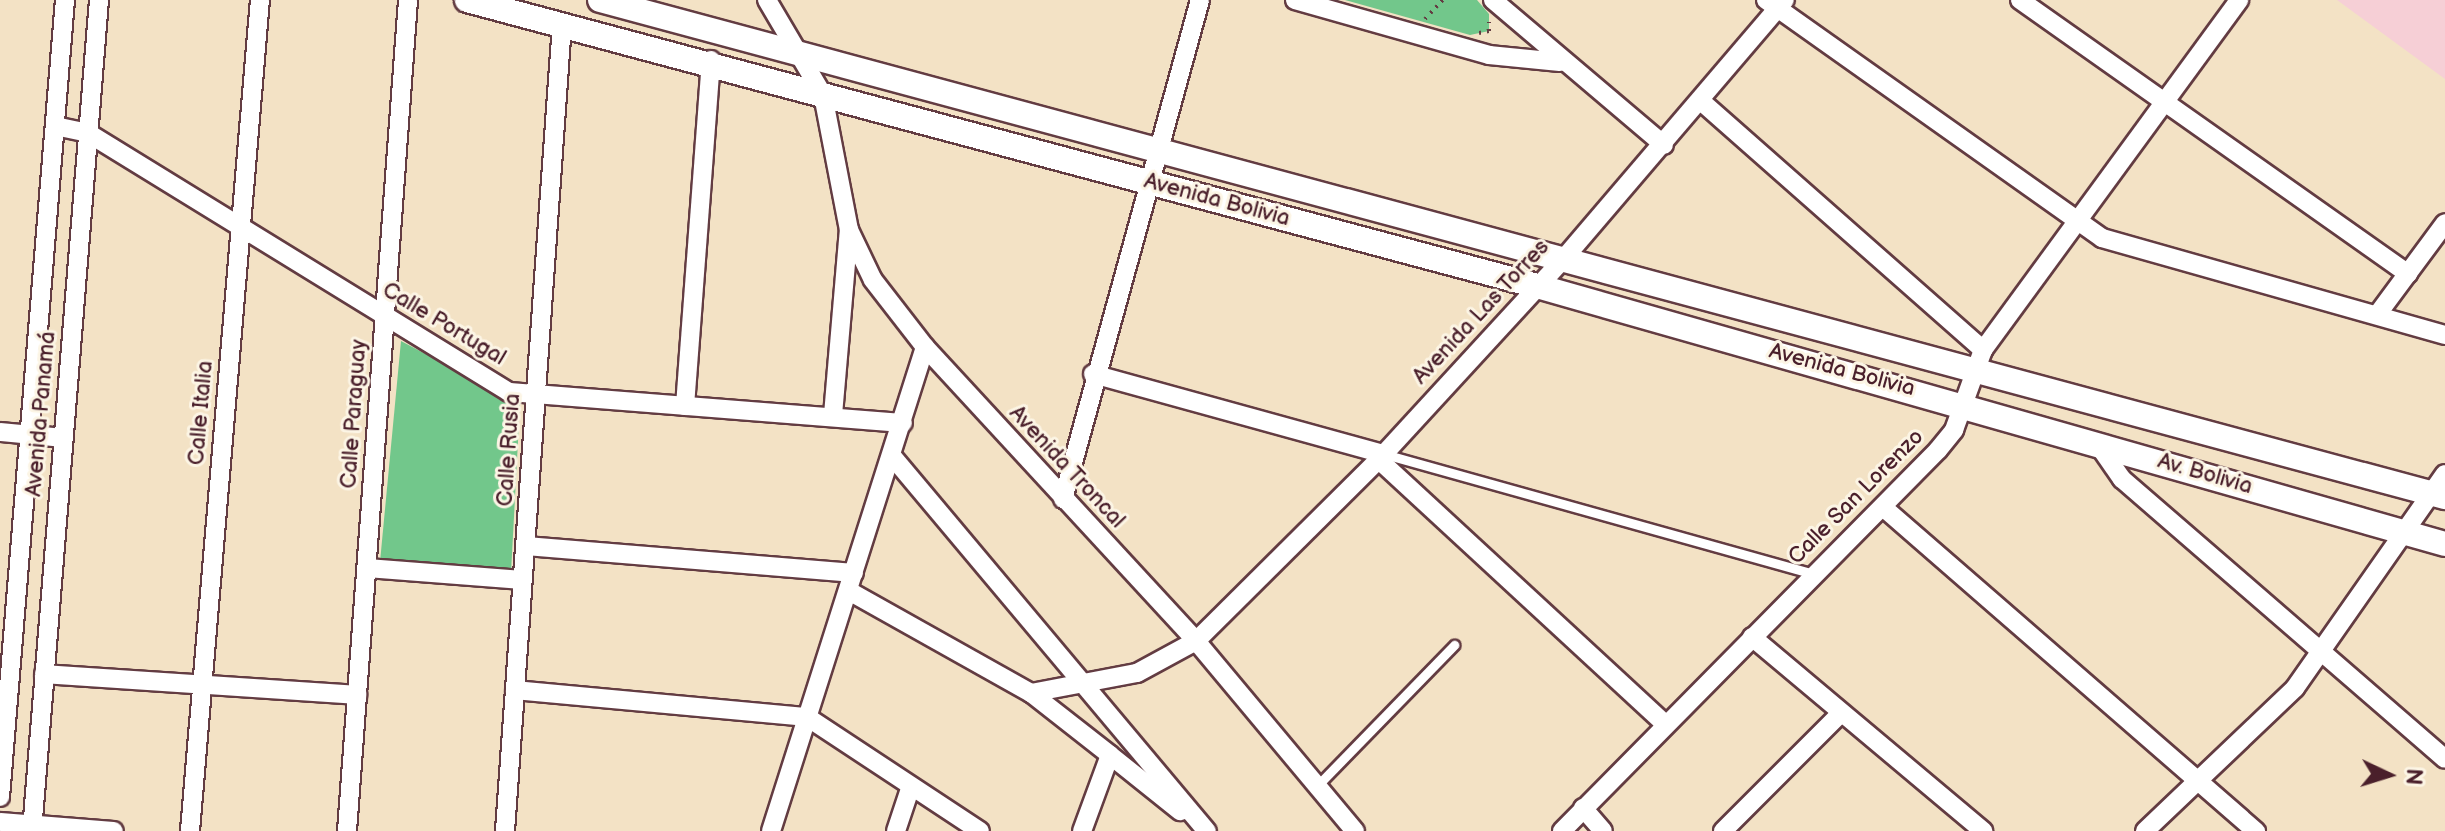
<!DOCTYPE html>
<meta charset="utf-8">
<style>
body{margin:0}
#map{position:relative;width:2445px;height:831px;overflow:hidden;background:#f3e2c5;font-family:"Balsamiq Sans",sans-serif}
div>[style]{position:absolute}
.built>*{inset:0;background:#f6cfd6}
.green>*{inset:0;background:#72c78b}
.path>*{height:4px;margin-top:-2px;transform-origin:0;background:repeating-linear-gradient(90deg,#633c42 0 2px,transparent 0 8px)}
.roads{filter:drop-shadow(2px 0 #633c42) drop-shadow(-2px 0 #633c42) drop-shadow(0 2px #633c42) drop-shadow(0 -2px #633c42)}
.service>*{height:9px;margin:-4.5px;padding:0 4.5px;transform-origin:4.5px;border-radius:4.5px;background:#fff}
.minor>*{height:18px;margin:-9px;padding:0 9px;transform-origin:9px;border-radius:9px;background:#fff}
.tertiary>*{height:24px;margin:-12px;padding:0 12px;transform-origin:12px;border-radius:12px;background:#fff}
span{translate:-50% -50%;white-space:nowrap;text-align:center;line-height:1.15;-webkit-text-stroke:6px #fcf5e5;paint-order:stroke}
.street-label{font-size:22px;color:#4a1f2b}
.north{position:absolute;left:2349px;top:735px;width:80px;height:80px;-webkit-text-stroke:6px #fcf5e5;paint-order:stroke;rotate:94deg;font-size:22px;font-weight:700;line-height:32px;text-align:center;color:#4a1f2b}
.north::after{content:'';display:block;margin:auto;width:28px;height:36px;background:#4a1f2b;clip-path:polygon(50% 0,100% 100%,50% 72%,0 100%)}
</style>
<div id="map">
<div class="built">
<div style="clip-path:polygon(2337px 0,2445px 0,2445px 80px,2445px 79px)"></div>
</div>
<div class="green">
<div style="clip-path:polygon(1345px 0,1477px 0,1489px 14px,1489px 31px,1470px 35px)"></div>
<div style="clip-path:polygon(401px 341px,520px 404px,511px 573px,380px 562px)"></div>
</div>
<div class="path">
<div style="left:1425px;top:19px;width:26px;rotate:-47deg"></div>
<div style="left:1479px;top:33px;width:10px;rotate:-11deg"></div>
<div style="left:1489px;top:31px;width:9px;rotate:-90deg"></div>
</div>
<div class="roads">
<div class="service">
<div style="left:1384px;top:454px;width:445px;rotate:15.6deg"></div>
<div style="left:1317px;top:786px;width:197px;rotate:-45.8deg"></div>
</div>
<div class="minor">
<div style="left:767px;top:0;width:110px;rotate:59.5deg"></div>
<div style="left:823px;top:95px;width:137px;rotate:79.1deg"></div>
<div style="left:849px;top:230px;width:55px;rotate:64.4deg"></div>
<div style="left:873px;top:280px;width:85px;rotate:52.2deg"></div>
<div style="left:925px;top:347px;width:400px;rotate:47.3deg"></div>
<div style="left:1196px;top:641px;width:248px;rotate:50.1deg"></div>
<div style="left:1295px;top:0;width:202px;rotate:15.8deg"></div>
<div style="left:1489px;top:55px;width:71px;rotate:5.6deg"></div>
<div style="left:1493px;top:0;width:224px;rotate:40.3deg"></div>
<div style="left:1766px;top:0;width:412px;rotate:35.3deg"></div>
<div style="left:2102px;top:238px;width:356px;rotate:15.8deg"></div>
<div style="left:2020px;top:0;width:475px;rotate:35.2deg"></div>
<div style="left:1702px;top:102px;width:375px;rotate:41.4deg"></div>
<div style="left:55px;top:126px;width:34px;rotate:12deg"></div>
<div style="left:88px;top:133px;width:494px;rotate:31.6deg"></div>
<div style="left:509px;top:392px;width:395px;rotate:4.5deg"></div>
<div style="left:2377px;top:315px;width:114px;rotate:-53.5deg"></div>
<div style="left:1093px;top:374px;width:302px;rotate:15.4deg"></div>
<div style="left:685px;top:406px;width:347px;rotate:-85.7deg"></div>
<div style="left:833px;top:415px;width:186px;rotate:-85.1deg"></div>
<div style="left:0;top:432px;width:63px;rotate:5.4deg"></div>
<div style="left:2097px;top:443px;width:44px;rotate:55.2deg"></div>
<div style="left:2122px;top:479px;width:427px;rotate:40.9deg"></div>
<div style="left:892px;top:456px;width:490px;rotate:50deg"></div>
<div style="left:1378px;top:459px;width:391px;rotate:42.7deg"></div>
<div style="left:1063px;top:499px;width:517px;rotate:-74.65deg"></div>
<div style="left:1884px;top:508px;width:493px;rotate:41deg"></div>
<div style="left:526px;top:546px;width:329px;rotate:4.7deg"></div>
<div style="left:367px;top:568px;width:156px;rotate:4.4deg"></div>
<div style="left:849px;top:591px;width:209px;rotate:29.3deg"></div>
<div style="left:1031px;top:693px;width:100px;rotate:38.1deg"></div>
<div style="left:1110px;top:755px;width:81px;rotate:110.2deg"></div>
<div style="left:1752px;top:637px;width:302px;rotate:40deg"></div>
<div style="left:44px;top:674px;width:314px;rotate:3.8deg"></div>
<div style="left:515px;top:690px;width:293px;rotate:5.3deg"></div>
<div style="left:807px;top:717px;width:207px;rotate:33.4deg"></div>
<div style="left:1031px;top:693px;width:108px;rotate:-10.7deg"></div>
<div style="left:1137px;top:673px;width:67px;rotate:-28.5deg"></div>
<div style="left:1196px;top:641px;width:265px;rotate:-44.8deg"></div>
<div style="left:1384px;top:454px;width:269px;rotate:-47.4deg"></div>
<div style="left:1566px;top:256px;width:337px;rotate:-49.5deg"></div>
<div style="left:1110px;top:755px;width:90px;rotate:38.7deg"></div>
<div style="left:0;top:797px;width:800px;rotate:-85.34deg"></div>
<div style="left:1583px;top:808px;width:30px;rotate:49deg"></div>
<div style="left:0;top:822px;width:114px;rotate:4.5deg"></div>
<div style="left:32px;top:831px;width:834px;rotate:-85.39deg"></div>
<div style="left:190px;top:831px;width:834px;rotate:-85.19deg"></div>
<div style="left:347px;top:831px;width:833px;rotate:-85.8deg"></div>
<div style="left:505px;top:831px;width:809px;rotate:-85.96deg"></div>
<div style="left:771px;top:831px;width:508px;rotate:-72.35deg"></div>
<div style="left:896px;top:831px;width:47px;rotate:-71.6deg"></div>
<div style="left:1562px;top:831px;width:535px;rotate:-45.38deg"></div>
<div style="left:1938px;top:450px;width:26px;rotate:-51deg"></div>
<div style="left:1954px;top:430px;width:85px;rotate:-70.1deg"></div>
<div style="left:1983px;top:350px;width:434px;rotate:-53.8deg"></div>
<div style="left:1723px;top:831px;width:163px;rotate:-45deg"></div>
<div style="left:2145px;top:831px;width:207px;rotate:-43.6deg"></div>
<div style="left:2295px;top:688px;width:261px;rotate:-55deg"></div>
</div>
<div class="tertiary">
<div style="left:467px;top:0;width:1108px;rotate:14.96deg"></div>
<div style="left:1537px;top:286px;width:944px;rotate:15.86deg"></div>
<div style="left:600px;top:0;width:1911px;rotate:15.08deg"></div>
</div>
</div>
<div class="street-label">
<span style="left:1217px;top:200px;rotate:15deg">Avenida Bolivia</span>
<span style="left:1481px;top:312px;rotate:-47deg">Avenida Las Torres</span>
<span style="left:444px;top:324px;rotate:31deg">Calle Portugal</span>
<span style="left:1842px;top:370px;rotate:15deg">Avenida Bolivia</span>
<span style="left:201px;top:413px;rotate:-85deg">Calle Italia</span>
<span style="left:41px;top:414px;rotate:-85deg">Avenida Panamá</span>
<span style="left:354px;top:414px;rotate:-86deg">Calle Paraguay</span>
<span style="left:509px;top:450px;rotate:-86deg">Calle Rusia</span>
<span style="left:1067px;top:467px;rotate:47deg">Avenida Troncal</span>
<span style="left:2205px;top:474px;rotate:16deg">Av. Bolivia</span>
<span style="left:1856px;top:497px;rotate:-45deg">Calle San Lorenzo</span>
</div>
<div class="north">N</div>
</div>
